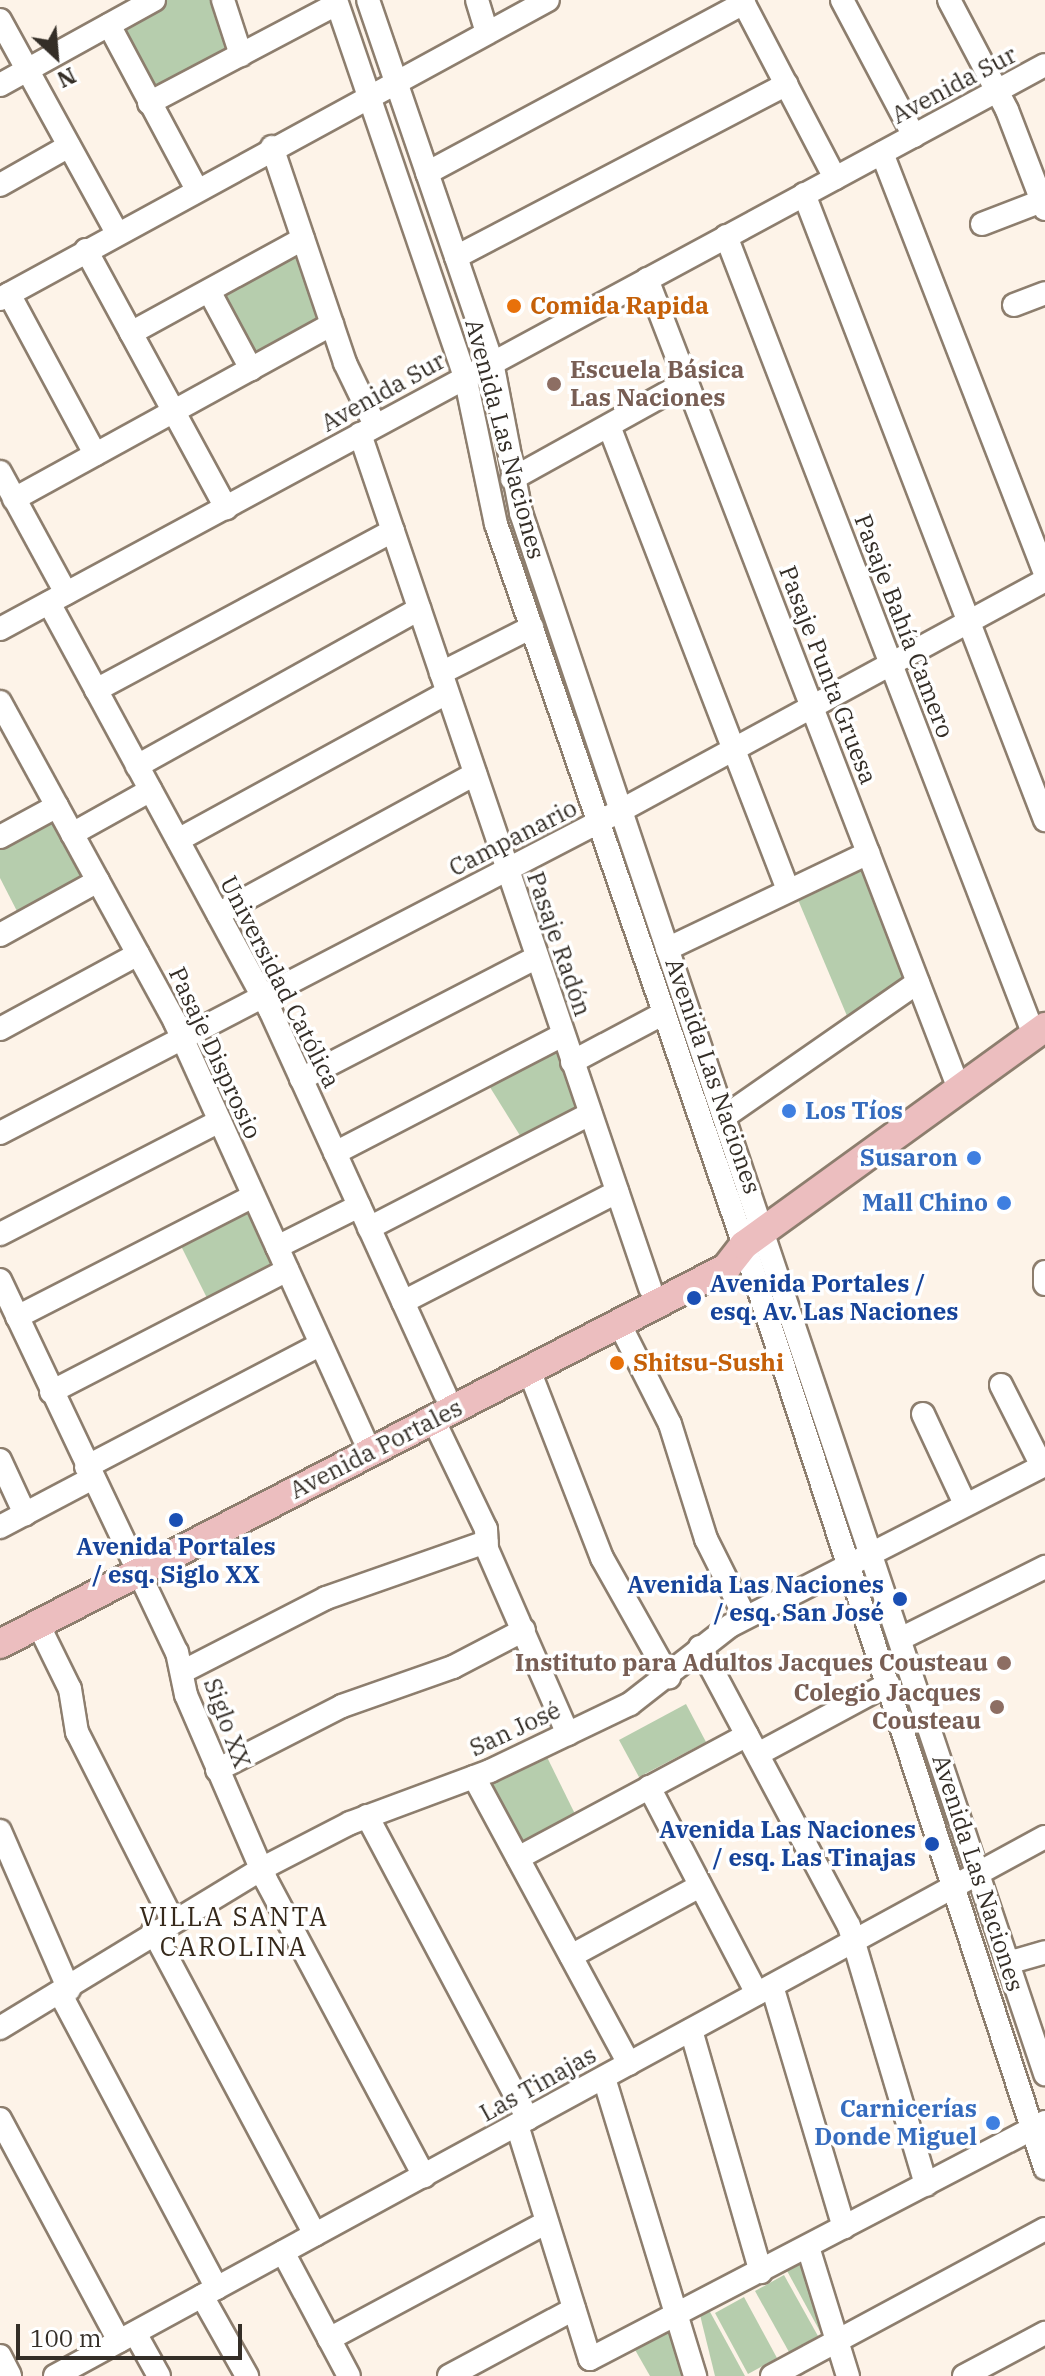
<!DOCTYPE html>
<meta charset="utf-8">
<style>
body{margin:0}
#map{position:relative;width:1045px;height:2376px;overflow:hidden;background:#fdf3e8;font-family:"IBM Plex Serif",serif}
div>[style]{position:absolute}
.green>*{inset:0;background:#b6cdad}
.roads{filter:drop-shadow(2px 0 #8d7e6e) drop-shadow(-2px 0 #8d7e6e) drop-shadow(0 2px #8d7e6e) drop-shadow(0 -2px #8d7e6e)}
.minor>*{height:22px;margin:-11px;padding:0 11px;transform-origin:11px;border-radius:11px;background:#fff}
.major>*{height:28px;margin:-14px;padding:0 14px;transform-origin:14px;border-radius:14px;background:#ecbebf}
.dots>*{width:22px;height:22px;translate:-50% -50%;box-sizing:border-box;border:4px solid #fff;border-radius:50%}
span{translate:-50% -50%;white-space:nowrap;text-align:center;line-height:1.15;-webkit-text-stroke:7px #fff;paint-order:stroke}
.street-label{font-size:24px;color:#342e27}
.food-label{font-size:24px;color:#c56008;font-weight:700}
.left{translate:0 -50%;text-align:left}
.education-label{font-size:24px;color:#785e54;font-weight:700}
.right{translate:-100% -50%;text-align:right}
.shop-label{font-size:24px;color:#366cbe;font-weight:700}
.transit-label{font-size:24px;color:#164399;font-weight:700}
.neighbourhood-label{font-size:26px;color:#36291b;letter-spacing:2px}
.north{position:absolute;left:16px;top:16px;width:80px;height:80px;-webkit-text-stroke:6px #fff;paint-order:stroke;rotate:154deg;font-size:22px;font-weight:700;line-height:32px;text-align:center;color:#342e27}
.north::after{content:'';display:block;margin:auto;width:28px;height:36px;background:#342e27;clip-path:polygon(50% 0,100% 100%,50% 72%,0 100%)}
.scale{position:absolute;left:16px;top:2324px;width:226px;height:36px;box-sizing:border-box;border:4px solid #342e27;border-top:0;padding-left:10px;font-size:24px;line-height:28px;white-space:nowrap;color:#342e27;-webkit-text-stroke:6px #fff;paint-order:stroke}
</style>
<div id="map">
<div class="green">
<div style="clip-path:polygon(164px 0,216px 0,235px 54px,154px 98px,116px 26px)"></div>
<div style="clip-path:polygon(301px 249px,325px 321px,257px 356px,221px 292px)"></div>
<div style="clip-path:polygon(54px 815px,89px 880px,20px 917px,0 878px,0 846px)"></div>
<div style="clip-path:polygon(867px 860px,913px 980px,850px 1023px,796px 895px)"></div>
<div style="clip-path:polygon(562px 1048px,584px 1109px,524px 1142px,488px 1084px)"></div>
<div style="clip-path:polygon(251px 1206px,281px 1265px,209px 1302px,179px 1242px)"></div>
<div style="clip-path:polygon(686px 1704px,706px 1742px,639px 1777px,619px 1740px)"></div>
<div style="clip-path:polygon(544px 1751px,576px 1816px,519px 1848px,483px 1780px)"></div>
<div style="clip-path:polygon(807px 2259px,829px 2331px,822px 2335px,786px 2269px)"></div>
<div style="clip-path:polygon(784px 2275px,818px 2336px,789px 2352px,755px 2291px)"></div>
<div style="clip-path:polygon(744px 2297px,777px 2358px,748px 2374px,715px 2313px)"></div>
<div style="clip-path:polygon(709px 2310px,745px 2376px,715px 2376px,700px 2315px)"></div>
<div style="clip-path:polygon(674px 2326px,688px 2376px,650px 2376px,634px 2348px)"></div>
</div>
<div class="roads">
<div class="minor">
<div style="left:223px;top:0;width:58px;rotate:71.9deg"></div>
<div style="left:336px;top:0;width:398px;rotate:71.1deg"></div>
<div style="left:465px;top:376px;width:151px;rotate:78.2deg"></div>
<div style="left:496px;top:524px;width:762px;rotate:71.02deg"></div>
<div style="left:744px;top:1245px;width:971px;rotate:71.94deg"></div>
<div style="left:368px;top:0;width:383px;rotate:71.1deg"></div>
<div style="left:492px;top:362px;width:154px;rotate:79.1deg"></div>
<div style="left:521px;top:513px;width:1647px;rotate:71.44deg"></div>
<div style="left:477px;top:0;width:34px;rotate:73deg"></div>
<div style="left:742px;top:0;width:201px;rotate:62.4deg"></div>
<div style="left:842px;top:0;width:154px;rotate:62.1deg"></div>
<div style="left:949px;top:0;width:124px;rotate:62.2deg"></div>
<div style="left:1007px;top:110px;width:106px;rotate:69deg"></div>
<div style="left:0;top:20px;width:243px;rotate:61.2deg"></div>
<div style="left:109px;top:25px;width:185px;rotate:61.9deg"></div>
<div style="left:0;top:85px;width:176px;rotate:-28.9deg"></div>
<div style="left:149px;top:103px;width:212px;rotate:-27.8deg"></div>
<div style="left:272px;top:147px;width:228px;rotate:71.3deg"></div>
<div style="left:345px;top:363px;width:69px;rotate:64.2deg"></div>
<div style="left:882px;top:153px;width:451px;rotate:68.8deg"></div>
<div style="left:427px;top:173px;width:360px;rotate:-28.2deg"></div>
<div style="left:0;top:185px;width:79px;rotate:-29.5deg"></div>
<div style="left:804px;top:194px;width:671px;rotate:68.94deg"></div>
<div style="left:982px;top:224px;width:64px;rotate:-21deg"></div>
<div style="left:726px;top:236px;width:856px;rotate:68.92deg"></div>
<div style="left:86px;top:250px;width:294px;rotate:61.5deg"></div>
<div style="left:456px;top:257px;width:373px;rotate:-27.6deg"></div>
<div style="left:647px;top:279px;width:868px;rotate:68.93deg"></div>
<div style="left:209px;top:291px;width:89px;rotate:61.7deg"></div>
<div style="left:9px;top:294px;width:182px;rotate:61.7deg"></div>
<div style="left:0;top:299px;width:624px;rotate:-28.62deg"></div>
<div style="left:1014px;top:305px;width:33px;rotate:-21deg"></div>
<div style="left:131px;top:333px;width:196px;rotate:-28.7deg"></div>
<div style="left:609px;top:426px;width:498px;rotate:68.9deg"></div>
<div style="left:360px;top:434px;width:902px;rotate:71.24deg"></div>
<div style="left:0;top:472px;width:138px;rotate:61.4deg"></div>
<div style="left:512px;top:479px;width:200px;rotate:-29deg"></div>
<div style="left:14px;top:499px;width:363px;rotate:-28.8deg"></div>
<div style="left:49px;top:603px;width:463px;rotate:61.5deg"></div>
<div style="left:270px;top:1010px;width:422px;rotate:65.5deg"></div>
<div style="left:0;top:629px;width:1187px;rotate:-28.36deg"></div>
<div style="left:441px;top:673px;width:102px;rotate:-26.8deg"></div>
<div style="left:96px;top:690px;width:337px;rotate:-28.2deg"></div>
<div style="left:0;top:702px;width:365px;rotate:61.3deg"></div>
<div style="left:175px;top:1022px;width:456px;rotate:65.6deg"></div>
<div style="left:137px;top:766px;width:323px;rotate:-29.1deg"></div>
<div style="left:72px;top:834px;width:90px;rotate:-29.1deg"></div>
<div style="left:0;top:837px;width:65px;rotate:-28.5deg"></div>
<div style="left:178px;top:840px;width:307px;rotate:-28.7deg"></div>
<div style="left:218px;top:914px;width:293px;rotate:-28.6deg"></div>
<div style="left:0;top:935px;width:112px;rotate:-28.9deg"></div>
<div style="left:667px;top:949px;width:223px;rotate:-25.5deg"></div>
<div style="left:0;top:1029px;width:157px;rotate:-28.5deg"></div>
<div style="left:572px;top:1062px;width:104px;rotate:-28deg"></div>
<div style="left:301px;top:1079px;width:266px;rotate:-27.3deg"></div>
<div style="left:724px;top:1117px;width:236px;rotate:-34.8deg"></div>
<div style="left:0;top:1133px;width:699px;rotate:-27.45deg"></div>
<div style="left:620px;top:811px;width:484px;rotate:-28.5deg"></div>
<div style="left:335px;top:1153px;width:257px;rotate:-27.4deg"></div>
<div style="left:369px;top:1228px;width:249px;rotate:-27.3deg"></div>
<div style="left:0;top:1234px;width:247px;rotate:-27.2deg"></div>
<div style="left:277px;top:1247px;width:92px;rotate:-26.6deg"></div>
<div style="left:1045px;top:1272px;width:12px;rotate:90deg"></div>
<div style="left:0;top:1280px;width:412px;rotate:64.6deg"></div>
<div style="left:177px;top:1652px;width:44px;rotate:78.2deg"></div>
<div style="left:186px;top:1695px;width:202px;rotate:66.6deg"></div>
<div style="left:266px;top:1880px;width:336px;rotate:61.9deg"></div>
<div style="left:403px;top:1302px;width:241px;rotate:-27.2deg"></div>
<div style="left:17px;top:1317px;width:265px;rotate:-27.1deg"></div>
<div style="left:619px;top:1323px;width:113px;rotate:63.2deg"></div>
<div style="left:670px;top:1424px;width:121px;rotate:72.6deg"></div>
<div style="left:706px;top:1539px;width:87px;rotate:63.4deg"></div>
<div style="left:529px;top:1370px;width:202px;rotate:68.8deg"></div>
<div style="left:602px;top:1558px;width:137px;rotate:60.6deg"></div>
<div style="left:1001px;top:1385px;width:91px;rotate:63.2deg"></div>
<div style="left:51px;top:1392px;width:266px;rotate:-27.3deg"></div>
<div style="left:923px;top:1414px;width:99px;rotate:65deg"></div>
<div style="left:433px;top:1419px;width:122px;rotate:64.3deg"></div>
<div style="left:486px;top:1529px;width:20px;rotate:87deg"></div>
<div style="left:487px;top:1549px;width:202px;rotate:66.4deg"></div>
<div style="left:0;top:1460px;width:60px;rotate:65.2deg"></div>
<div style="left:86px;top:1467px;width:265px;rotate:-27.6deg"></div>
<div style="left:0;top:1527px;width:103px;rotate:-27.8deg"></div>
<div style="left:38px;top:1624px;width:72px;rotate:63.8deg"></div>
<div style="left:70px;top:1689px;width:44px;rotate:80.8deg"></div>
<div style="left:77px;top:1732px;width:210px;rotate:63.1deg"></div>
<div style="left:902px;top:1638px;width:160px;rotate:-26.4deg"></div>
<div style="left:700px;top:1647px;width:316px;rotate:61.9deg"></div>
<div style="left:849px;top:1926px;width:270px;rotate:73.4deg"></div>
<div style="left:182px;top:1672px;width:162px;rotate:-27.2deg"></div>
<div style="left:326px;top:1598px;width:170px;rotate:-19.3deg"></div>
<div style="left:758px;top:1754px;width:148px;rotate:-28.3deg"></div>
<div style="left:217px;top:1770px;width:140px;rotate:-27.1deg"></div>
<div style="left:342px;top:1706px;width:118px;rotate:-19.4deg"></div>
<div style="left:453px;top:1667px;width:80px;rotate:-27.5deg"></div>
<div style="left:474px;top:1777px;width:326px;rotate:61.6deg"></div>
<div style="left:649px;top:1787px;width:233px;rotate:62.4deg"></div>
<div style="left:367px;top:1816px;width:343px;rotate:62deg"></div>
<div style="left:0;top:1831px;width:173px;rotate:66.5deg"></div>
<div style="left:518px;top:1858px;width:260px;rotate:-28.2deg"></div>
<div style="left:153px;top:1931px;width:344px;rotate:61.9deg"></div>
<div style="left:571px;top:1956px;width:147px;rotate:-28.5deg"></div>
<div style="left:1011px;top:1962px;width:35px;rotate:-16deg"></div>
<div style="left:772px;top:1986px;width:252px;rotate:73.4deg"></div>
<div style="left:61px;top:1995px;width:332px;rotate:62deg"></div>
<div style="left:0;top:2028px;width:308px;rotate:-31.3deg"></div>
<div style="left:263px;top:1868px;width:98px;rotate:-27.3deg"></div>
<div style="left:350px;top:1823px;width:149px;rotate:-20.4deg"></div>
<div style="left:490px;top:1771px;width:155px;rotate:-25.6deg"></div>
<div style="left:630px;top:1704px;width:127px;rotate:-38deg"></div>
<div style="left:730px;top:1626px;width:354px;rotate:-27.1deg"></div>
<div style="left:691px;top:2030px;width:252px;rotate:73.9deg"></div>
<div style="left:604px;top:2078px;width:312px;rotate:73deg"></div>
<div style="left:0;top:2119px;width:252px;rotate:61.8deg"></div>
<div style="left:517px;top:2125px;width:245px;rotate:72.7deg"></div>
<div style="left:590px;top:2359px;width:513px;rotate:-27.51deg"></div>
<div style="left:808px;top:2247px;width:135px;rotate:72.8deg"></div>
<div style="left:283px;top:2252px;width:140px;rotate:62deg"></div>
<div style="left:202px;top:2296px;width:92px;rotate:60.6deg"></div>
<div style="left:135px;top:2333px;width:49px;rotate:60.8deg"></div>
<div style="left:329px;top:2339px;width:247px;rotate:-28.2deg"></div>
<div style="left:0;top:2356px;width:22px;rotate:63deg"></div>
<div style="left:55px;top:2376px;width:1127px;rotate:-28.57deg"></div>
<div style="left:449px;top:2376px;width:142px;rotate:-28.2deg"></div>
<div style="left:772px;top:2376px;width:310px;rotate:-28.3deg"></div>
<div style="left:964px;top:2376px;width:92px;rotate:-28deg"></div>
</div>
<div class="major">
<div style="left:0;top:1644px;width:818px;rotate:-27.38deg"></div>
<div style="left:726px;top:1268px;width:29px;rotate:-52deg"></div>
<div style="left:744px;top:1245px;width:372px;rotate:-35.9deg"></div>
</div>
</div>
<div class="dots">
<div style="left:514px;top:306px;background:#e8710a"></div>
<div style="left:554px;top:384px;background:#8d6e63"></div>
<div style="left:789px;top:1111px;background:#3f7fe0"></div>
<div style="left:974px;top:1158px;background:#3f7fe0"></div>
<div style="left:1004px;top:1203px;background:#3f7fe0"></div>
<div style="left:694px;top:1298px;background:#1a4fb4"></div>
<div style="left:617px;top:1363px;background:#e8710a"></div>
<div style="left:176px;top:1520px;background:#1a4fb4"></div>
<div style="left:900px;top:1599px;background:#1a4fb4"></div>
<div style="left:1004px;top:1663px;background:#8d6e63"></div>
<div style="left:997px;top:1707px;background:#8d6e63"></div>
<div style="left:932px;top:1844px;background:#1a4fb4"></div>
<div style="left:993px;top:2123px;background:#3f7fe0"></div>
</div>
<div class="street-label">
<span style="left:954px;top:85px;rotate:-28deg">Avenida Sur</span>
<span style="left:383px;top:392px;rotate:-29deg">Avenida Sur</span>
<span style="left:505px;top:439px;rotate:75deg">Avenida Las Naciones</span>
<span style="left:904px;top:626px;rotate:69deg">Pasaje Bahía Camero</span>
<span style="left:828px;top:675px;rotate:69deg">Pasaje Punta Gruesa</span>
<span style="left:513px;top:838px;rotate:-27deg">Campanario</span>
<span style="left:559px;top:944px;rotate:71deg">Pasaje Radón</span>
<span style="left:280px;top:982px;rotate:63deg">Universidad Católica</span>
<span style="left:215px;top:1053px;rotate:65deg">Pasaje Disprosio</span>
<span style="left:713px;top:1076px;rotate:71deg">Avenida Las Naciones</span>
<span style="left:376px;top:1449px;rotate:-27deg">Avenida Portales</span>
<span style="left:227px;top:1723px;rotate:70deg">Siglo XX</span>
<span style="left:515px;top:1729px;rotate:-25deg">San José</span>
<span style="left:978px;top:1873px;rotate:72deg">Avenida Las Naciones</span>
<span style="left:538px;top:2084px;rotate:-29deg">Las Tinajas</span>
</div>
<div class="food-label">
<span class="left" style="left:530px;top:306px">Comida Rapida</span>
<span class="left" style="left:633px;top:1363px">Shitsu-Sushi</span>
</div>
<div class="education-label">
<span class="left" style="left:570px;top:384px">Escuela Básica<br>Las Naciones</span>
<span class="right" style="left:988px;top:1663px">Instituto para Adultos Jacques Cousteau</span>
<span class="right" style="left:981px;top:1707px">Colegio Jacques<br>Cousteau</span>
</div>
<div class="shop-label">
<span class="left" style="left:805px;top:1111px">Los Tíos</span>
<span class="right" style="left:958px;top:1158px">Susaron</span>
<span class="right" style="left:988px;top:1203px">Mall Chino</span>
<span class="right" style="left:977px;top:2123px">Carnicerías<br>Donde Miguel</span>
</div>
<div class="transit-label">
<span class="left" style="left:710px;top:1298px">Avenida Portales /<br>esq. Av. Las Naciones</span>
<span style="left:176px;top:1561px">Avenida Portales<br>/ esq. Siglo XX</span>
<span class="right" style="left:884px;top:1599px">Avenida Las Naciones<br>/ esq. San José</span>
<span class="right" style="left:916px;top:1844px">Avenida Las Naciones<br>/ esq. Las Tinajas</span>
</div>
<div class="neighbourhood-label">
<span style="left:234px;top:1932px">VILLA SANTA<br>CAROLINA</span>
</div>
<div class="north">N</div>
<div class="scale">100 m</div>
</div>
